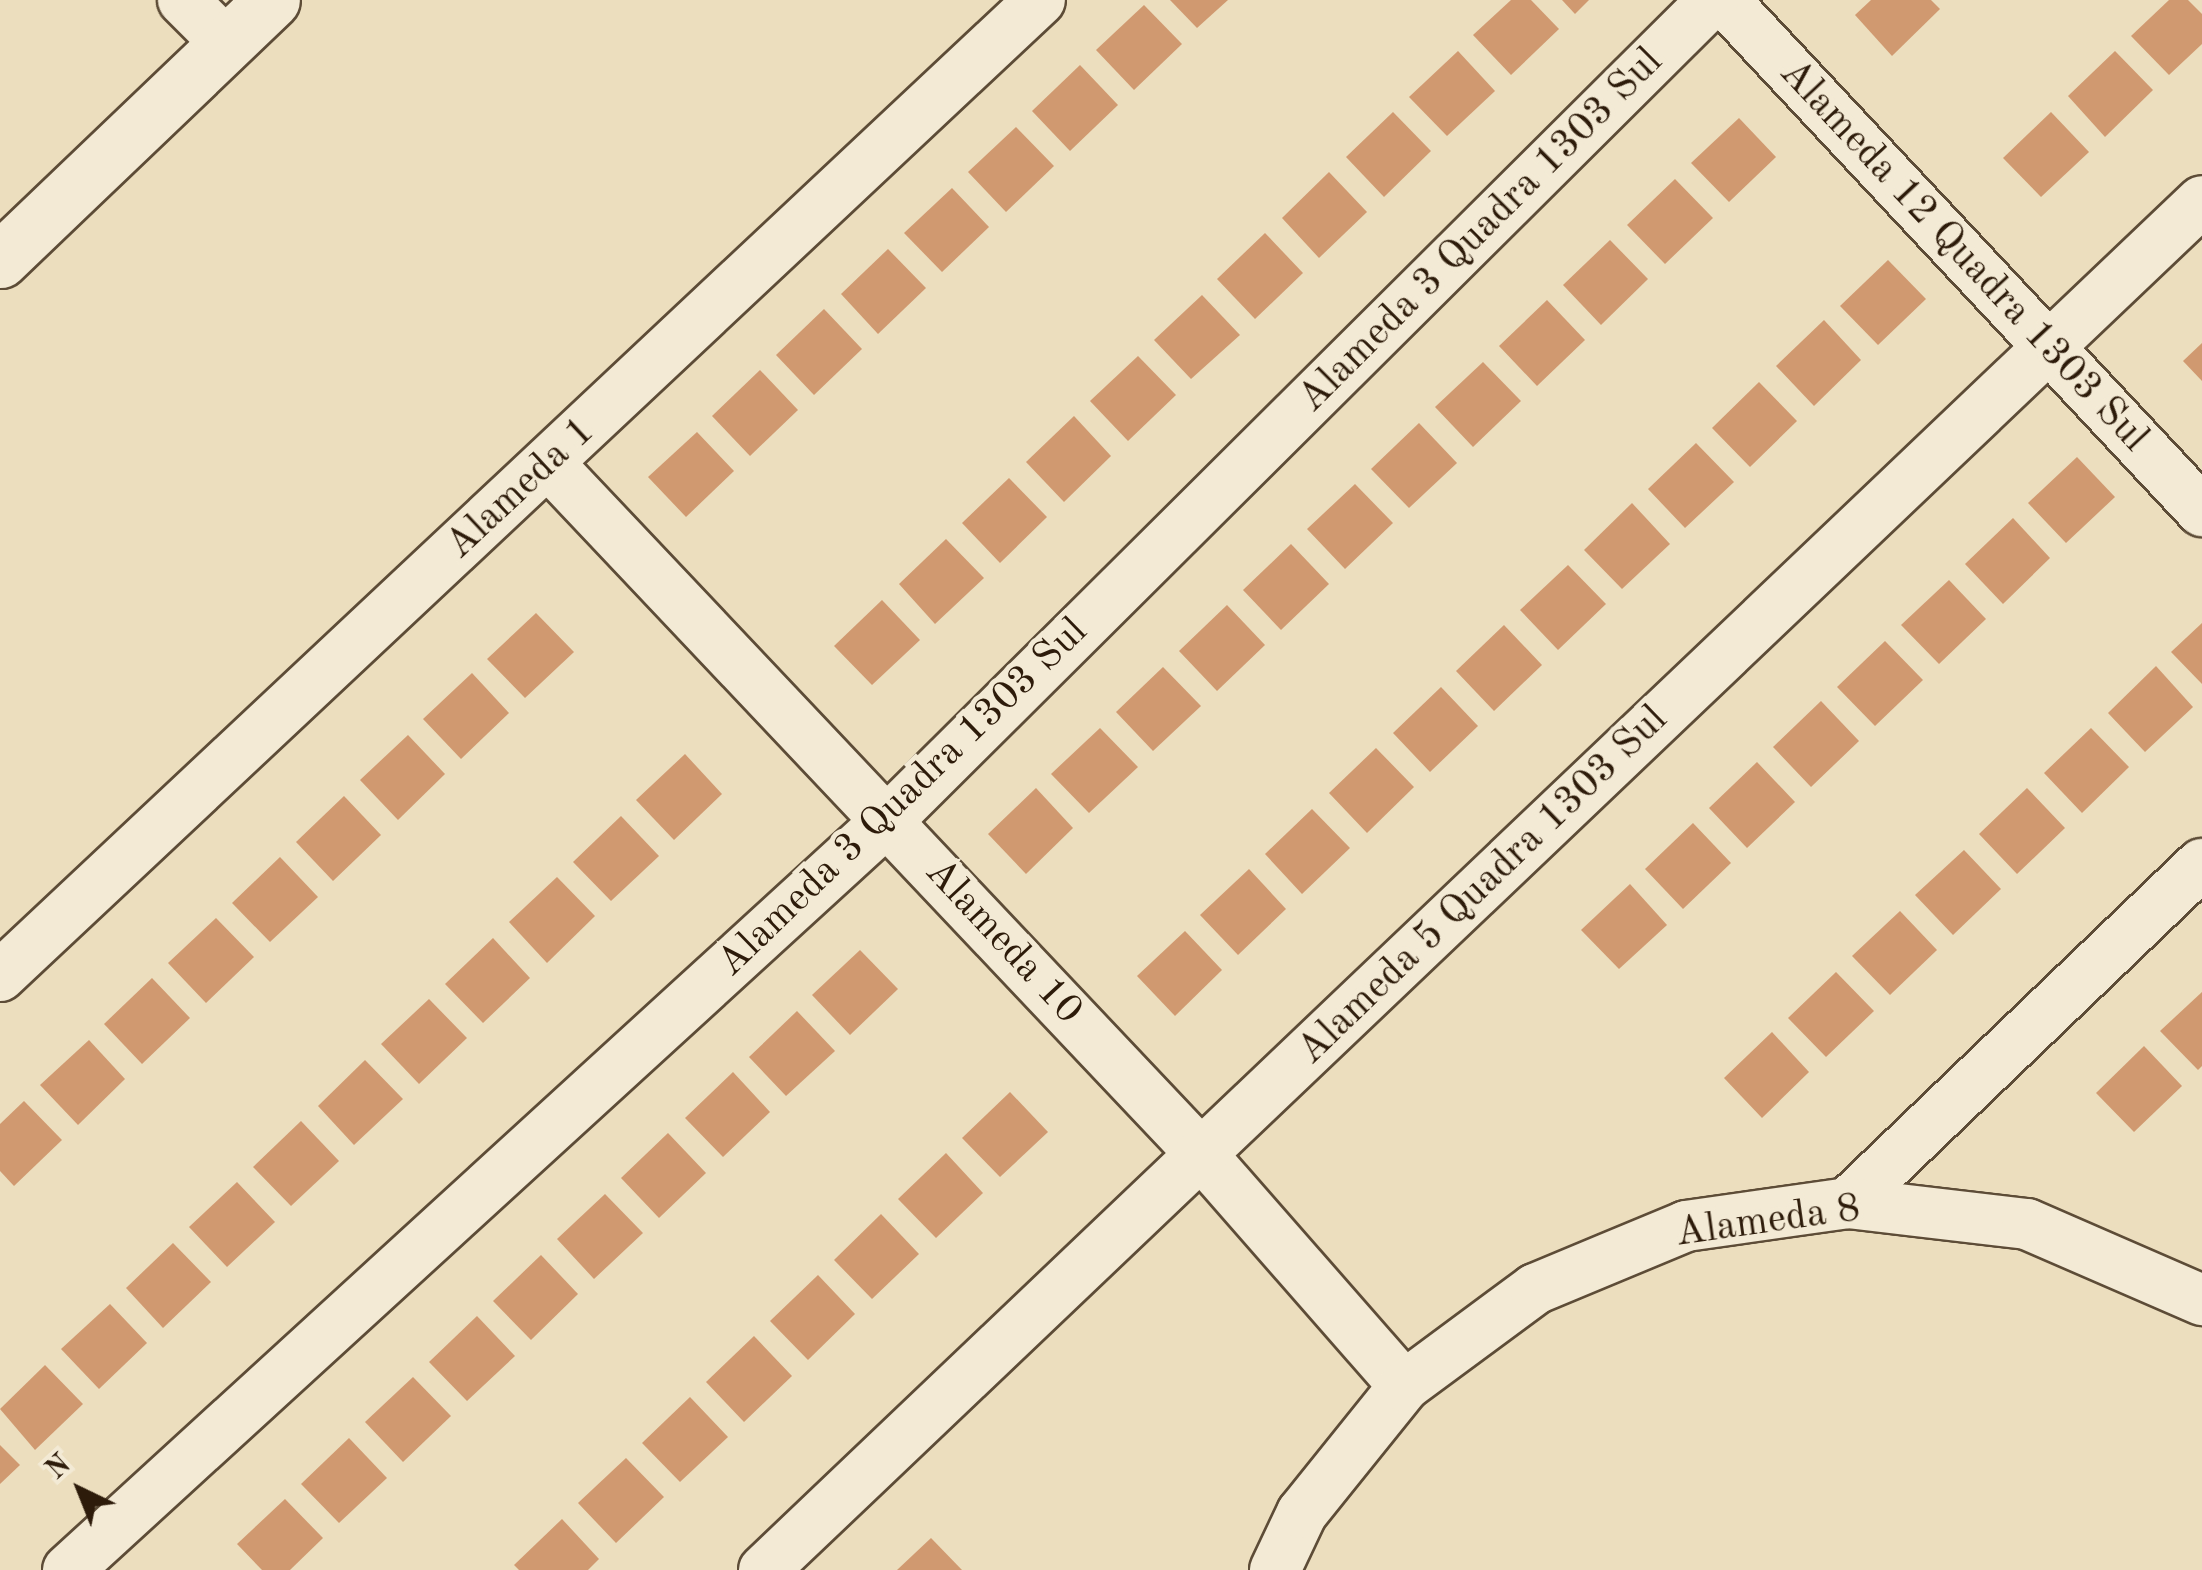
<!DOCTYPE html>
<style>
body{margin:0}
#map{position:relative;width:2202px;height:1570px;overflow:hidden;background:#ecdebe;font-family:"Old Standard TT",serif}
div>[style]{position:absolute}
.building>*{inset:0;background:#d09970}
.roads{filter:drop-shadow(2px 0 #5d4c37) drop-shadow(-2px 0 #5d4c37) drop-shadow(0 2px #5d4c37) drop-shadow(0 -2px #5d4c37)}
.street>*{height:50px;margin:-25px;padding:0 25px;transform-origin:25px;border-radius:25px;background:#f3ead5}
.secondary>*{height:55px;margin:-27.5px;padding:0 27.5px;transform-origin:27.5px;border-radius:27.5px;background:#f3ead5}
span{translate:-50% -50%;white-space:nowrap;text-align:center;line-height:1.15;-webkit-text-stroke:10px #f3ead5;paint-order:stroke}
.street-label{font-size:40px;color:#2d1b0a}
.north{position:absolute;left:30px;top:1440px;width:100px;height:100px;-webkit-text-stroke:8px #f3ead5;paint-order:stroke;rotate:317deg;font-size:28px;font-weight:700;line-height:40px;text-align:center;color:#2d1b0a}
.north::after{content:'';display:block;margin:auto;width:35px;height:45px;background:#2d1b0a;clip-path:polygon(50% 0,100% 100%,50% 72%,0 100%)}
</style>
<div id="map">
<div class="building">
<div style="clip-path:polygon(1170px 0,1228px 0,1197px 28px)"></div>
<div style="clip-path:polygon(1511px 0,1531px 0,1559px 29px,1511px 75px,1473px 35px)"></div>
<div style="clip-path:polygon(1562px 0,1589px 0,1575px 14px)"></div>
<div style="clip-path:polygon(1871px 0,1931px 0,1940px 9px,1892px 56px,1855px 15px)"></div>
<div style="clip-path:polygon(2169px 0,2188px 0,2202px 14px,2202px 44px,2169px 75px,2131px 36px)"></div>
<div style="clip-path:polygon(1144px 5px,1182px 44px,1134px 90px,1096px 50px)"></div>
<div style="clip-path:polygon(1458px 51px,1495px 91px,1447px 136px,1409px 97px)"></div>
<div style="clip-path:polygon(2115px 51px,2153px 90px,2105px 137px,2068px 96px)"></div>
<div style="clip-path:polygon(1080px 65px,1118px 105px,1070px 151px,1032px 111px)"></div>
<div style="clip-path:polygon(1393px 112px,1431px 151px,1384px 197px,1346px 157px)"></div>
<div style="clip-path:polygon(2051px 112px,2089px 152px,2041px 197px,2003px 158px)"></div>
<div style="clip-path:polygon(1739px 118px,1776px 157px,1729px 202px,1691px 163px)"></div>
<div style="clip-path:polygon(1016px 127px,1054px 166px,1006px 212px,968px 172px)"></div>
<div style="clip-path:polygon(1329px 172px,1367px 212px,1319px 258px,1282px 218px)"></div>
<div style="clip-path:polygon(1675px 179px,1713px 218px,1665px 264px,1627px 225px)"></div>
<div style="clip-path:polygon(952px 188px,989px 227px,942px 272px,904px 233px)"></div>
<div style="clip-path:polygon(1265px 233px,1303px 273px,1255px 319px,1217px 279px)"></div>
<div style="clip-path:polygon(1610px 240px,1648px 279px,1601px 325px,1563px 285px)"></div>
<div style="clip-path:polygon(888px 249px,926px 288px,878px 334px,841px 294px)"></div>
<div style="clip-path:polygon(1888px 260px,1926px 299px,1878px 345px,1840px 306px)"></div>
<div style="clip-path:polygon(1202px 295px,1240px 335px,1191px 379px,1154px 340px)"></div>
<div style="clip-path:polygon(1547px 300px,1585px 340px,1537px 386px,1499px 346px)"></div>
<div style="clip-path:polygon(824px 309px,862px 349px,814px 395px,776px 355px)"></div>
<div style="clip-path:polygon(1824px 320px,1861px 360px,1814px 406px,1776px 366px)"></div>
<div style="clip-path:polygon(2202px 343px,2202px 381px,2183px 361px)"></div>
<div style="clip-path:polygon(1138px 356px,1176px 395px,1128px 441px,1090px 401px)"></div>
<div style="clip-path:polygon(1483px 362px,1521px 401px,1473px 447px,1435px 407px)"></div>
<div style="clip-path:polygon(760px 370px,798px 410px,750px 456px,712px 416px)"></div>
<div style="clip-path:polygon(1759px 382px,1797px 421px,1750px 467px,1712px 428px)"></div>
<div style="clip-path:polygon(1074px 416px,1111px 456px,1064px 502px,1026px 462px)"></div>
<div style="clip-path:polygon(1419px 423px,1457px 463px,1409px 508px,1371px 469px)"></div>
<div style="clip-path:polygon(697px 432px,734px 471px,686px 517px,648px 477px)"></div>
<div style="clip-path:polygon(1696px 443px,1734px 482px,1685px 528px,1648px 489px)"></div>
<div style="clip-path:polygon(2077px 457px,2115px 497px,2066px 543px,2028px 503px)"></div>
<div style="clip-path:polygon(1009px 478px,1047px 517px,1000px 563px,962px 523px)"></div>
<div style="clip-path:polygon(1355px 484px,1393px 523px,1345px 569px,1307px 529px)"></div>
<div style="clip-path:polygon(1632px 503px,1670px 544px,1622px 589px,1584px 550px)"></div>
<div style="clip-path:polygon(2013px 518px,2050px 558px,2003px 604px,1965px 564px)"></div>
<div style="clip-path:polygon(946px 539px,984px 578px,935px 624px,899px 584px)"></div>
<div style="clip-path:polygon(1291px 544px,1329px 584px,1281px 630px,1243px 590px)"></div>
<div style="clip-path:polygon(1568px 565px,1606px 604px,1558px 650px,1520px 610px)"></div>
<div style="clip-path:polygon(1949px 580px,1986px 619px,1939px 664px,1901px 625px)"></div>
<div style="clip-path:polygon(882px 600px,920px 640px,872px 685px,834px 646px)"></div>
<div style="clip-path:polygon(1227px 605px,1265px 645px,1217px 691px,1179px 651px)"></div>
<div style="clip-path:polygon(536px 613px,574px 652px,525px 698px,487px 659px)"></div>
<div style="clip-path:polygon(2202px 623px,2202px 684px,2171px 652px)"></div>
<div style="clip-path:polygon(1504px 625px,1542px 665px,1494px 711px,1456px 671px)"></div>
<div style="clip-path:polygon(1885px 641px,1923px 680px,1875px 726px,1837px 687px)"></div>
<div style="clip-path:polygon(2156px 666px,2193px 707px,2145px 752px,2108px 713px)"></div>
<div style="clip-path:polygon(1163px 667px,1201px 706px,1153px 751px,1116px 712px)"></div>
<div style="clip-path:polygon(472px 673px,509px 713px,461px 759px,423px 719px)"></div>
<div style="clip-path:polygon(1441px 687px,1478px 726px,1430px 772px,1393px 733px)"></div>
<div style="clip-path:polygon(1821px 701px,1859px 741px,1811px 787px,1773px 747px)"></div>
<div style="clip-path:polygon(1100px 728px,1138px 767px,1089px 813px,1051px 774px)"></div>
<div style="clip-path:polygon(2091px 728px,2129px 767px,2082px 813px,2044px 773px)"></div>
<div style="clip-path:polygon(408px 735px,445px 774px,398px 820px,360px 780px)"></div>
<div style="clip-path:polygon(1376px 748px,1414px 787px,1367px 833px,1329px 793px)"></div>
<div style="clip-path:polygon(685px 754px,722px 794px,674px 840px,636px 800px)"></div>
<div style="clip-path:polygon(1757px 762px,1795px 802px,1747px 848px,1709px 808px)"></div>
<div style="clip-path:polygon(1036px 788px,1073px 828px,1026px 874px,988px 834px)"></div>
<div style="clip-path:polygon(2027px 788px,2065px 828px,2017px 874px,1979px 834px)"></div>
<div style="clip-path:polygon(344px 796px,381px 835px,333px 881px,296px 842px)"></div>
<div style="clip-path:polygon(1312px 809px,1350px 848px,1302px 894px,1265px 854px)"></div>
<div style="clip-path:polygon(621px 816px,659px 856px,611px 901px,573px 862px)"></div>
<div style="clip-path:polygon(1693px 823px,1731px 863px,1683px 909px,1645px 869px)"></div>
<div style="clip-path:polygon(1964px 850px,2001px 889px,1953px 935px,1915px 895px)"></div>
<div style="clip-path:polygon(280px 857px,318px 897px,270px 942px,232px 903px)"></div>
<div style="clip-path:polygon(1249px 869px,1286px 909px,1238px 955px,1200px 915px)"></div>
<div style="clip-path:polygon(557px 877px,595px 916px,547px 963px,509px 922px)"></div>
<div style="clip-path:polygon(1630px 884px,1667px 925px,1619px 969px,1581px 930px)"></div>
<div style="clip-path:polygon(1900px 911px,1937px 950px,1890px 995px,1852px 956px)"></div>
<div style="clip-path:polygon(216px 918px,254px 957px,206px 1003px,168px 963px)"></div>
<div style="clip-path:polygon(1185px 931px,1222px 970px,1175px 1016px,1137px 976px)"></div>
<div style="clip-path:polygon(493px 938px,530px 978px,483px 1023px,445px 984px)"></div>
<div style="clip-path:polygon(860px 950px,898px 989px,850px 1035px,812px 995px)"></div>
<div style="clip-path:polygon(1836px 972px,1874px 1011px,1826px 1057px,1788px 1018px)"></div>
<div style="clip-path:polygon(152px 978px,190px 1018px,142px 1064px,104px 1024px)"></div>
<div style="clip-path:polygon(2202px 992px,2202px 1066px,2198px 1070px,2160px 1031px)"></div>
<div style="clip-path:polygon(429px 999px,467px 1038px,419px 1084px,381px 1044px)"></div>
<div style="clip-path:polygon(797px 1011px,835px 1051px,786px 1096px,749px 1057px)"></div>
<div style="clip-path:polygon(1772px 1032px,1809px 1072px,1762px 1118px,1724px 1078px)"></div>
<div style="clip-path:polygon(89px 1040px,125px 1079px,78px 1125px,40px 1085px)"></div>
<div style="clip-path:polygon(2144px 1046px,2182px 1086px,2134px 1132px,2096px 1093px)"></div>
<div style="clip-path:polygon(365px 1060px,403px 1099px,354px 1145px,318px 1106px)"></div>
<div style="clip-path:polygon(733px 1072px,770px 1112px,723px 1157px,685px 1118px)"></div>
<div style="clip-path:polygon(1010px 1092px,1048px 1132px,1000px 1177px,962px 1138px)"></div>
<div style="clip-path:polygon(24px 1101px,62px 1140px,14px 1186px,0 1171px,0 1124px)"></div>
<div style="clip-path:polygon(301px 1121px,339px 1161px,291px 1206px,253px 1167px)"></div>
<div style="clip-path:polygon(668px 1133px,706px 1173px,659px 1218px,621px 1178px)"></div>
<div style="clip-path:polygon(946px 1153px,983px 1193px,936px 1238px,898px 1199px)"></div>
<div style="clip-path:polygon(237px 1182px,275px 1222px,227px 1267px,189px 1227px)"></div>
<div style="clip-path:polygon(605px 1194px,643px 1233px,594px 1279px,557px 1239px)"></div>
<div style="clip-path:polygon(881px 1214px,919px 1254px,872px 1299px,834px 1260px)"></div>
<div style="clip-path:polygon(173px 1243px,211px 1282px,163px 1328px,126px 1288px)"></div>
<div style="clip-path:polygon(541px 1255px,578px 1294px,531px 1340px,493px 1301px)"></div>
<div style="clip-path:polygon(818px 1275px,855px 1314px,808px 1360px,770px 1321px)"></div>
<div style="clip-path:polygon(110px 1304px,147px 1343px,99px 1389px,61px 1349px)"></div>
<div style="clip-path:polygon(477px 1316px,515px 1356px,467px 1401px,429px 1362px)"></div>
<div style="clip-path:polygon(754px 1336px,792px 1376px,744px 1422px,706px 1382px)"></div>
<div style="clip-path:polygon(45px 1365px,83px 1404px,35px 1450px,0 1409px)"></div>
<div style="clip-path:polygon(413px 1377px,451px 1416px,403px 1462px,365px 1422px)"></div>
<div style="clip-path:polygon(690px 1397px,728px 1437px,680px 1482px,642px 1443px)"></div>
<div style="clip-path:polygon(349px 1438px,387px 1478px,339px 1523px,301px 1484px)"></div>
<div style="clip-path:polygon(0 1445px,20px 1465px,0 1484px)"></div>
<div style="clip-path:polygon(626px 1458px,664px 1497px,616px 1543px,578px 1503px)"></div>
<div style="clip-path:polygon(285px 1499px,323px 1538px,290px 1570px,262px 1570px,237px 1544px)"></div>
<div style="clip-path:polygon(562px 1519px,599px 1559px,588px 1570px,519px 1570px,514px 1565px)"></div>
<div style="clip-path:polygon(931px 1538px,962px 1570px,897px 1570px)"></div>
</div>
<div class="roads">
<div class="street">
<div style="left:183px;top:0;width:62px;rotate:45deg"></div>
<div style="left:1724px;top:0;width:700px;rotate:46.91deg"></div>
<div style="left:549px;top:464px;width:951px;rotate:46.62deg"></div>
<div style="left:1202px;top:1155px;width:307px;rotate:48.8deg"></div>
<div style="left:0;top:976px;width:1426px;rotate:-43.18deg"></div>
<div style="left:1848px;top:1203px;width:490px;rotate:-43.8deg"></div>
<div style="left:68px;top:1570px;width:1113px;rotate:-42.45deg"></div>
<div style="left:889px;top:819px;width:1162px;rotate:-44.83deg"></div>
<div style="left:764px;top:1570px;width:1985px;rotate:-43.59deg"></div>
<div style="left:1275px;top:1570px;width:63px;rotate:-64.7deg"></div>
<div style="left:1302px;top:1513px;width:163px;rotate:-51.2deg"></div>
<div style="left:1404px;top:1386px;width:163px;rotate:-36.5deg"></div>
<div style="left:1535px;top:1289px;width:164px;rotate:-22.6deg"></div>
<div style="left:1686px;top:1226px;width:164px;rotate:-8.1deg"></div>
<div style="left:1848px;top:1203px;width:180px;rotate:6.7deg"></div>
<div style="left:2027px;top:1224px;width:191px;rotate:23.5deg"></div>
</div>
<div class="secondary">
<div style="left:0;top:260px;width:376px;rotate:-43.7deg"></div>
</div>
</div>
<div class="street-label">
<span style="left:1481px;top:231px;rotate:-45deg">Alameda 3 Quadra 1303 Sul</span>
<span style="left:1963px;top:256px;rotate:47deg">Alameda 12 Quadra 1303 Sul</span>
<span style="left:521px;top:489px;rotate:-43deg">Alameda 1</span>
<span style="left:903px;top:798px;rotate:-44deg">Alameda 3 Quadra 1303 Sul</span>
<span style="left:1483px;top:886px;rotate:-44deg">Alameda 5 Quadra 1303 Sul</span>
<span style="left:1003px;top:942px;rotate:47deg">Alameda 10</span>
<span style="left:1768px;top:1222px;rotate:-8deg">Alameda 8</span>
</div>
<div class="north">N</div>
</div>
